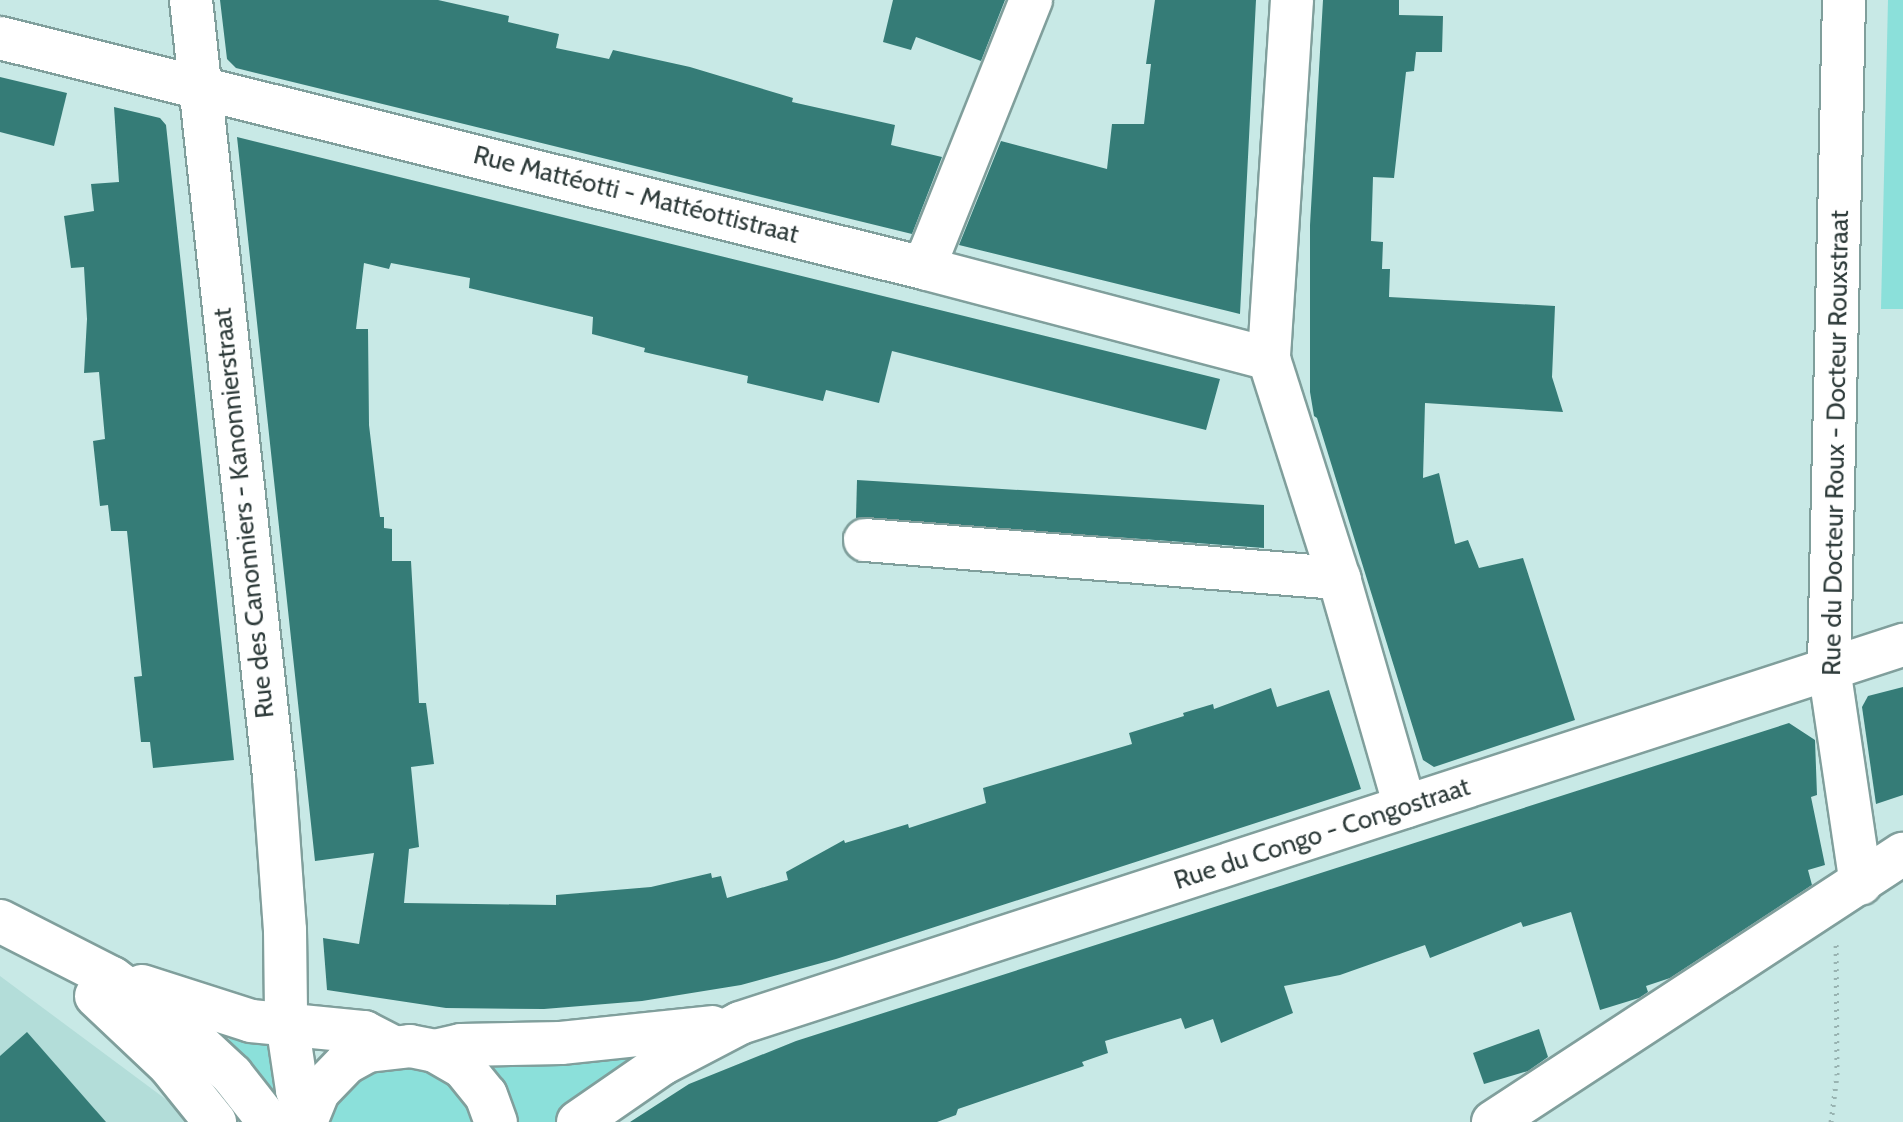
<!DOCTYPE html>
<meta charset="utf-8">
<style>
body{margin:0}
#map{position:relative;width:1903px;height:1122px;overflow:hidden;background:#c8e9e6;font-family:Cabin,sans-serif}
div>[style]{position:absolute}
.built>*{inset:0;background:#b3ddd9}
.green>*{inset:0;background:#8be0da}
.building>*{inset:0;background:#357c77}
.path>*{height:5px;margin-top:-2.5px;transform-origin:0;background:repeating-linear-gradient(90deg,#98b3b1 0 2px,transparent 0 8px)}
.roads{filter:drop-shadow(2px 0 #809f9c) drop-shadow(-2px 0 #809f9c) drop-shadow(0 2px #809f9c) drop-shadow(0 -2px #809f9c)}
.minor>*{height:42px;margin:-21px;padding:0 21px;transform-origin:21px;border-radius:21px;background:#fff}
span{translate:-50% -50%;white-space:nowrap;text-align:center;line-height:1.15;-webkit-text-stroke:8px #fff;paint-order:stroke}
.street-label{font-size:26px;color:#2e3b3a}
</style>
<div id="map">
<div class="built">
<div style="clip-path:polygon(0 976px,183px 1112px,192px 1122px,0 1122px)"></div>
</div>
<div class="green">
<div style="clip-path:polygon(1888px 0,1903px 0,1903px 309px,1881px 309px)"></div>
<div style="clip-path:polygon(230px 1036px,279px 1036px,291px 1122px,228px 1046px)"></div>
<div style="clip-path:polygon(646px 1055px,562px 1122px,510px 1122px,478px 1064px)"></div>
<div style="clip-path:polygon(389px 1062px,440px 1070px,482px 1122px,324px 1122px,341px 1088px)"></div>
</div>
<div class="building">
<div style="clip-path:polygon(220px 0,438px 0,509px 16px,508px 22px,559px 34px,556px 48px,609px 59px,613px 50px,690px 67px,793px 98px,792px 102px,895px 125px,891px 145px,942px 157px,912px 234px,236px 68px,227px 59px)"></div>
<div style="clip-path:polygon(893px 0,1005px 0,981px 61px,916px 37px,911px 50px,883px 42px)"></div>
<div style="clip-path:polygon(1155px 0,1256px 0,1240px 314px,959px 245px,1001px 141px,1107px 169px,1112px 124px,1144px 124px,1151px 64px,1146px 64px)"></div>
<div style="clip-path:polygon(1323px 0,1399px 0,1399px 15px,1443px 16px,1442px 52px,1416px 52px,1414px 71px,1406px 72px,1394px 178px,1373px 177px,1371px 241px,1383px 242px,1382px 269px,1390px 269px,1389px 297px,1555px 306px,1552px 377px,1563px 412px,1425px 403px,1423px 478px,1439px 473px,1455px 544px,1468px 540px,1479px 568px,1523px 558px,1575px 720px,1434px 767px,1423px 760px,1317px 418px,1314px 416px,1310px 392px,1310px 225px)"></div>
<div style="clip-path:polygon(0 77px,67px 93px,54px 146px,0 132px)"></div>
<div style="clip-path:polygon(114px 107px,160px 118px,166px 125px,234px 760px,153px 768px,150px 742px,141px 742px,134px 677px,142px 676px,127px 531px,111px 531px,108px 505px,100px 506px,93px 441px,105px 439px,99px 372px,84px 373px,87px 319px,84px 267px,71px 268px,64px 216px,94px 211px,91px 184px,119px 182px)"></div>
<div style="clip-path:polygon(237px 137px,1220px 379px,1206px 430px,892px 351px,879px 403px,826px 390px,823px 401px,747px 383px,748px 376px,644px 352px,645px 348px,592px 334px,593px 317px,469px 288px,470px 278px,391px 263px,389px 269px,364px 263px,356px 329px,368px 329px,369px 425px,380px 517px,384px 517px,384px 528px,392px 529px,392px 561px,411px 561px,419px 703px,426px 703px,434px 764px,411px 767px,419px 847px,409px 849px,404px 903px,556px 905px,556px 895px,651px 887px,711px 873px,712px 878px,721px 876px,727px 898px,788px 880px,786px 872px,844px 840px,845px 843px,908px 824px,909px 828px,986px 803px,983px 788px,1132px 744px,1129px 733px,1184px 716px,1183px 713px,1213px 704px,1214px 709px,1271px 688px,1277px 707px,1329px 690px,1361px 789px,836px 959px,741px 985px,642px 1001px,544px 1009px,446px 1008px,327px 990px,323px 938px,359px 944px,374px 853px,315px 861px)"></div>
<div style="clip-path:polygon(857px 480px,1264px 505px,1264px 548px,856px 518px)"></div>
<div style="clip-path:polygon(1903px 687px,1903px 795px,1876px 804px,1862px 707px,1868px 696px)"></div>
<div style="clip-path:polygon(1789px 723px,1815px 740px,1817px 795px,1811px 797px,1825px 865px,1808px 870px,1812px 885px,1670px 978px,1646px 986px,1648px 992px,1639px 998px,1600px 1010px,1571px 912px,1523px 927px,1521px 922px,1430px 958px,1425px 945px,1340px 975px,1284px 986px,1293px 1013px,1221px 1043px,1213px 1019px,1185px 1029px,1181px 1018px,1105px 1041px,1108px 1053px,1082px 1062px,1084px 1066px,958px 1109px,956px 1115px,937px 1122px,630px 1122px,689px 1084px,796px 1041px)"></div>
<div style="clip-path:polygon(1539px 1029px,1548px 1057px,1528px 1071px,1484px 1084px,1473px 1053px)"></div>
<div style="clip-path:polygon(27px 1032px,106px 1122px,0 1122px,0 1056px)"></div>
</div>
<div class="path">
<div style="left:1831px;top:1122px;width:47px;rotate:-82.7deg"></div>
<div style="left:1837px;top:1075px;width:132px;rotate:-90.4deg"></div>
</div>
<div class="roads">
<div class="minor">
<div style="left:191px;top:0;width:781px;rotate:83.9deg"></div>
<div style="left:274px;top:777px;width:153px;rotate:85.9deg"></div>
<div style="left:285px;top:930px;width:86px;rotate:89.3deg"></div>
<div style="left:286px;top:1016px;width:75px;rotate:81.5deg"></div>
<div style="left:297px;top:1090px;width:28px;rotate:69deg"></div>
<div style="left:1292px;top:0;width:360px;rotate:93.7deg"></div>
<div style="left:1269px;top:359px;width:230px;rotate:72.3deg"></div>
<div style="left:1339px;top:578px;width:238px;rotate:73.9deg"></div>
<div style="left:1844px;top:0;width:668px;rotate:91.29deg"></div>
<div style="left:1829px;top:668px;width:218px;rotate:81.6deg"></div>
<div style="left:0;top:38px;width:955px;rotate:13.99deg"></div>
<div style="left:927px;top:269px;width:354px;rotate:14.7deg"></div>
<div style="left:927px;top:269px;width:19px;rotate:-78deg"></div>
<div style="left:931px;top:250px;width:269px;rotate:-68.2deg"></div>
<div style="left:865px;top:540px;width:476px;rotate:4.6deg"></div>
<div style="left:0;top:921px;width:126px;rotate:27deg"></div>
<div style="left:112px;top:978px;width:96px;rotate:36.5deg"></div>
<div style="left:189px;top:1035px;width:59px;rotate:42.9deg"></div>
<div style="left:232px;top:1075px;width:60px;rotate:51.8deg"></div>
<div style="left:142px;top:986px;width:114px;rotate:17.8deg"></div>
<div style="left:251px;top:1021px;width:114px;rotate:5.6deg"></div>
<div style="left:364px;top:1032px;width:30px;rotate:27deg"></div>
<div style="left:96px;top:996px;width:102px;rotate:43.4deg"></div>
<div style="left:170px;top:1066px;width:72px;rotate:51.2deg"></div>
<div style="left:435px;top:1051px;width:27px;rotate:-13deg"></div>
<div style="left:461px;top:1045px;width:100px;rotate:-1.1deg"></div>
<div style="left:561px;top:1043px;width:152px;rotate:-6deg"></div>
<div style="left:306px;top:1122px;width:32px;rotate:-68deg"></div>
<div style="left:318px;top:1092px;width:40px;rotate:-46deg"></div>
<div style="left:346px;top:1063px;width:25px;rotate:-29deg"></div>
<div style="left:368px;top:1051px;width:42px;rotate:-6.8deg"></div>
<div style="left:410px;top:1046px;width:25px;rotate:11deg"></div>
<div style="left:435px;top:1051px;width:32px;rotate:30deg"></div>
<div style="left:463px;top:1067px;width:36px;rotate:51deg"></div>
<div style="left:486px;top:1095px;width:29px;rotate:70deg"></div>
<div style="left:578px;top:1122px;width:102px;rotate:-34.6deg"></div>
<div style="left:662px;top:1064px;width:88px;rotate:-27.7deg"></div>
<div style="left:740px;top:1023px;width:1223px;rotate:-18.01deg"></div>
<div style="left:1493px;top:1122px;width:490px;rotate:-33.2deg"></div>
</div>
</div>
<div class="street-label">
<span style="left:636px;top:195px;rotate:14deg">Rue Mattéotti - Mattéottistraat</span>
<span style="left:1836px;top:443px;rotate:-89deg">Rue du Docteur Roux - Docteur Rouxstraat</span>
<span style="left:244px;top:513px;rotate:-96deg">Rue des Canonniers - Kanonnierstraat</span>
<span style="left:1322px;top:834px;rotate:-18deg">Rue du Congo - Congostraat</span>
</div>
</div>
